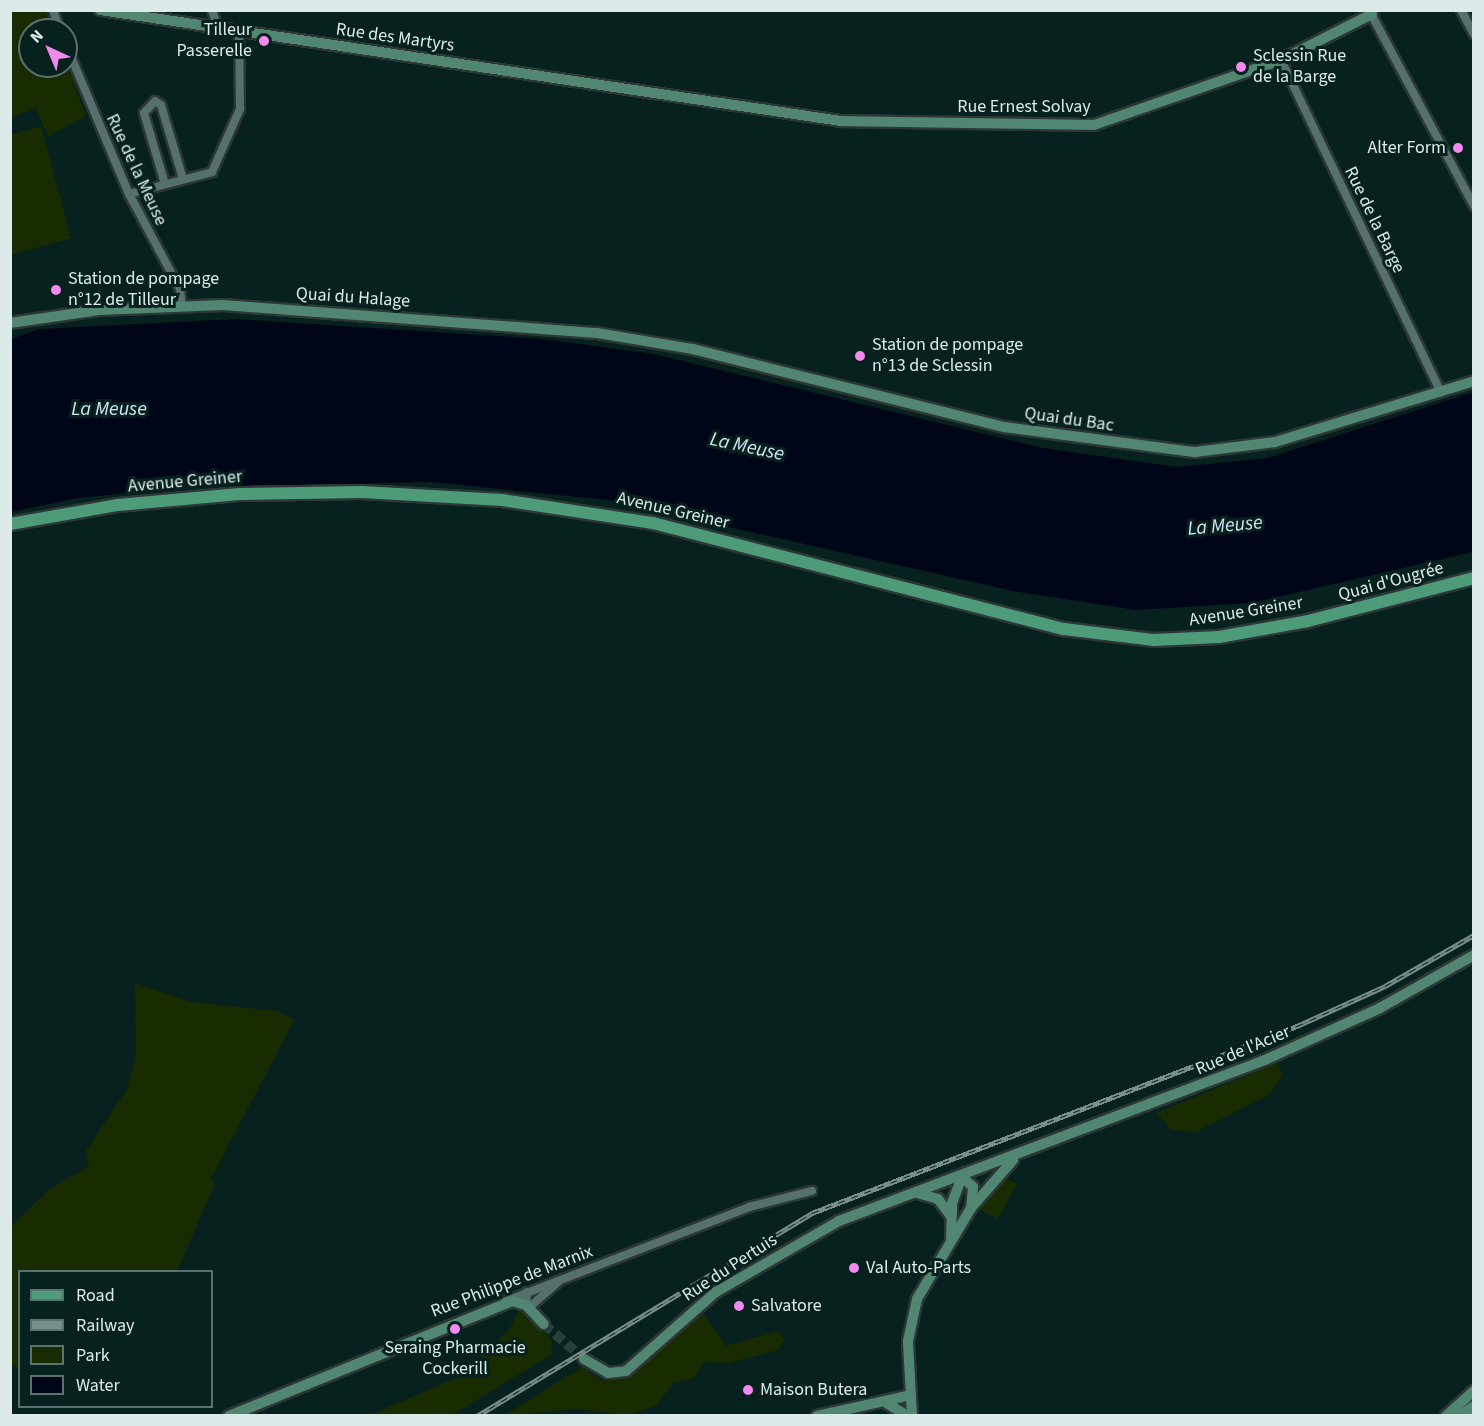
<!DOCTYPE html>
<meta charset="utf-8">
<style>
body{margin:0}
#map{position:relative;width:1484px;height:1426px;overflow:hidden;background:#07211f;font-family:"Source Sans 3",sans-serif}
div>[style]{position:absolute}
.green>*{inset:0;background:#192c01}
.water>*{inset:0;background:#000617}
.secondary-tunnel>*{height:10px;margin-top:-5px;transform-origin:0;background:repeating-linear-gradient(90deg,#273f3d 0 10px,transparent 0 15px)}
.roads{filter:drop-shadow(2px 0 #2c3736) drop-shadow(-2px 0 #2c3736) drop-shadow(0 2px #2c3736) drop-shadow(0 -2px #2c3736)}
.street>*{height:8px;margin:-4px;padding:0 4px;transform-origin:4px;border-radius:4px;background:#55706d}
.secondary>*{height:10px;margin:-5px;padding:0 5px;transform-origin:5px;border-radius:5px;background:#518673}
.primary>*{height:12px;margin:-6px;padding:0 6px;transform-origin:6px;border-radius:6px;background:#4d9b79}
.rail>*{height:4.5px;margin-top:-2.25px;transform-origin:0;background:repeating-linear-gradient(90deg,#07211f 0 7px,#7a8e8c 0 14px);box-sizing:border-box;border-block:2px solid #7a8e8c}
.dots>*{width:16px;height:16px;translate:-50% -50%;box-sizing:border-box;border:3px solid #07211f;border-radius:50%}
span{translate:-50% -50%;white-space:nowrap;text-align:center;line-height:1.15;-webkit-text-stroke:6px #07211f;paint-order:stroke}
.poi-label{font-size:18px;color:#dcebe9}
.right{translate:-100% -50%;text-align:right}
.left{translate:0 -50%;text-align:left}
.street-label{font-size:18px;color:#dcebe9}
.water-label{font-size:20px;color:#d1e4f4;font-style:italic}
.frame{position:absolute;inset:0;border:12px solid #dcebe9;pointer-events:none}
.legend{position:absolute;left:18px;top:1270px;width:195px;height:138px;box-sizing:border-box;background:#07211f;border:2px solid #5c7270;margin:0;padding:8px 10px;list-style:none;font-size:18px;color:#dcebe9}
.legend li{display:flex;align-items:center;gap:12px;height:30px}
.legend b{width:30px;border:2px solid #5c7270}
.north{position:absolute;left:18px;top:18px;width:60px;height:60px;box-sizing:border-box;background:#07211f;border:2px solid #5c7270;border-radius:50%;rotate:316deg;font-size:16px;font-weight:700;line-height:24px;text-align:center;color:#dcebe9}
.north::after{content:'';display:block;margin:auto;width:21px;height:27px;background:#f489ef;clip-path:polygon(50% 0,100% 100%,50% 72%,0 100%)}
</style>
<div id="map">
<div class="green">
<div style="clip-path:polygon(11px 10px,48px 11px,55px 30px,30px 30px,30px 66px,66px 66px,66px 61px,86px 116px,48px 136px,36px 108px,11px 117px)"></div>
<div style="clip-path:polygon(41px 126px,71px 238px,11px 255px,11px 135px)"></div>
<div style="clip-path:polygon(135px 983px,191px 1002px,279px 1011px,294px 1020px,211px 1179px,215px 1184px,177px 1271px,20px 1272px,19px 1370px,11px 1364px,11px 1226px,50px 1189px,89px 1166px,86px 1151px,127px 1089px,136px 1055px)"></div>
<div style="clip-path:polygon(1276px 1063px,1283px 1075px,1270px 1094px,1196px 1132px,1171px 1130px,1157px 1113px)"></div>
<div style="clip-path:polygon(1006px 1178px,1017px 1184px,998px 1219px,978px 1208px)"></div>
<div style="clip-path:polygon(519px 1310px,541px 1326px,552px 1342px,551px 1355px,452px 1415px,368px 1416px,458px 1377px,509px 1330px)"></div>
<div style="clip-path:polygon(702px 1312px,726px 1346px,778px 1331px,784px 1340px,778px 1350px,728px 1363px,704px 1362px,693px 1379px,674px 1382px,656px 1406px,628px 1415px,577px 1409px,503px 1416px,582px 1367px,603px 1381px,632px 1376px)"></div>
</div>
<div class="water">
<div style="clip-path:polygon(236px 319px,543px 339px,654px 354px,1043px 448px,1177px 467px,1268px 458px,1473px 392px,1473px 552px,1251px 603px,1136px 610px,1013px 591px,608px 500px,430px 482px,190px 487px,77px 498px,11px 512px,11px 339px,39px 329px)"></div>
</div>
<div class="secondary-tunnel">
<div style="left:544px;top:1324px;width:53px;rotate:41.2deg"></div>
</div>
<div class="roads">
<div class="street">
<div style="left:53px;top:10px;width:21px;rotate:71deg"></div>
<div style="left:212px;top:10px;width:19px;rotate:72deg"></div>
<div style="left:1461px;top:10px;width:27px;rotate:62deg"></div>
<div style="left:1370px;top:12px;width:220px;rotate:61.8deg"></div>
<div style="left:66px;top:45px;width:162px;rotate:67.1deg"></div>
<div style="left:129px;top:194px;width:108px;rotate:61.8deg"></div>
<div style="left:180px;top:289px;width:16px;rotate:83deg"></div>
<div style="left:1281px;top:60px;width:369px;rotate:64.3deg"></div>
<div style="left:165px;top:184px;width:74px;rotate:-106.5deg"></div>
<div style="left:144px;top:113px;width:16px;rotate:-47deg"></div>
<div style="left:155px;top:101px;width:7px;rotate:34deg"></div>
<div style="left:161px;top:105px;width:77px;rotate:73.4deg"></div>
<div style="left:129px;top:194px;width:86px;rotate:-14.8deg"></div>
<div style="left:212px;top:172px;width:69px;rotate:-66deg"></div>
<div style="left:240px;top:109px;width:77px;rotate:-90.7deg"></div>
<div style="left:527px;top:1292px;width:13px;rotate:94deg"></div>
<div style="left:526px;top:1305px;width:7px;rotate:-8deg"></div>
<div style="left:533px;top:1304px;width:33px;rotate:-41deg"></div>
<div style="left:506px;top:1301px;width:261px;rotate:-21.1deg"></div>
<div style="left:749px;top:1207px;width:65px;rotate:-14.3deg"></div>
</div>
<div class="secondary">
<div style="left:100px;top:10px;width:749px;rotate:8.52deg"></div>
<div style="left:841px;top:121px;width:253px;rotate:0.9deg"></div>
<div style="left:1094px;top:125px;width:198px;rotate:-19.2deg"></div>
<div style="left:1281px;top:60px;width:102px;rotate:-26.8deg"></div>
<div style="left:10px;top:323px;width:90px;rotate:-8.3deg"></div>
<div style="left:99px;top:310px;width:124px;rotate:-2.3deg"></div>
<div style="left:223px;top:305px;width:375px;rotate:4.3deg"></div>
<div style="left:597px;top:333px;width:97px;rotate:9.5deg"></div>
<div style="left:693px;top:349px;width:321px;rotate:14.1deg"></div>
<div style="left:1004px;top:427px;width:193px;rotate:7.5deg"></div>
<div style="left:1195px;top:452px;width:81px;rotate:-7.1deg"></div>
<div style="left:1275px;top:442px;width:208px;rotate:-17deg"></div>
<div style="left:962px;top:1177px;width:15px;rotate:42deg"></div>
<div style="left:973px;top:1187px;width:21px;rotate:95deg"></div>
<div style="left:917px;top:1193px;width:22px;rotate:16deg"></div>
<div style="left:938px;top:1199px;width:21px;rotate:53deg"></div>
<div style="left:951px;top:1237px;width:34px;rotate:-88deg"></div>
<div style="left:952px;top:1203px;width:28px;rotate:-69deg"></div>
<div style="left:584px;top:1359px;width:28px;rotate:30deg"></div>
<div style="left:608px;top:1373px;width:18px;rotate:-6deg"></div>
<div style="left:626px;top:1371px;width:120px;rotate:-41.3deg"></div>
<div style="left:716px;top:1292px;width:142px;rotate:-30deg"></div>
<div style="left:839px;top:1221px;width:455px;rotate:-20.7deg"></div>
<div style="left:1265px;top:1060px;width:126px;rotate:-24.3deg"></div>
<div style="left:1380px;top:1008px;width:108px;rotate:-29.4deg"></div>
<div style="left:885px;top:1402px;width:26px;rotate:32deg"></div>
<div style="left:229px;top:1416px;width:305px;rotate:-22.1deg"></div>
<div style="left:512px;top:1301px;width:15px;rotate:16deg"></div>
<div style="left:526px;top:1305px;width:26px;rotate:47deg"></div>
<div style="left:817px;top:1416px;width:96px;rotate:-12.6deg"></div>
<div style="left:912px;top:1416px;width:75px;rotate:-93.1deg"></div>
<div style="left:908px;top:1341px;width:43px;rotate:-77.9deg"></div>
<div style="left:917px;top:1299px;width:106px;rotate:-59.3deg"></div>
<div style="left:971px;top:1208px;width:64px;rotate:-48.8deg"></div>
<div style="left:1446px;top:1416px;width:38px;rotate:-42deg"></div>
<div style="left:1460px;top:1416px;width:17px;rotate:-36deg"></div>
</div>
<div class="primary">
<div style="left:10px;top:524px;width:110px;rotate:-10deg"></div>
<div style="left:118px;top:505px;width:122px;rotate:-5.2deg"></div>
<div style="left:240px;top:494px;width:122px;rotate:-0.9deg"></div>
<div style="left:362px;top:492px;width:140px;rotate:3.3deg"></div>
<div style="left:502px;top:500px;width:153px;rotate:8.7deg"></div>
<div style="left:653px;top:523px;width:424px;rotate:14.5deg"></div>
<div style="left:1064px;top:629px;width:91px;rotate:7deg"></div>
<div style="left:1154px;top:640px;width:65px;rotate:-2.6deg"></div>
<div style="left:1219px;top:637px;width:90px;rotate:-10.2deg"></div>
<div style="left:1308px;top:621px;width:171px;rotate:-14.5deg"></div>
</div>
</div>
<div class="rail">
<div style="left:477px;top:1416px;width:392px;rotate:-31.2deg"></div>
<div style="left:812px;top:1213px;width:520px;rotate:-21.08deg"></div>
<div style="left:1297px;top:1026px;width:97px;rotate:-24.4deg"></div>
<div style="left:1385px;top:986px;width:103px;rotate:-29.8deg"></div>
</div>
<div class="dots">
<div style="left:264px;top:41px;background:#f489ef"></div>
<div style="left:1241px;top:67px;background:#f489ef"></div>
<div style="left:1458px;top:148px;background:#f489ef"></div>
<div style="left:56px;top:290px;background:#f489ef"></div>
<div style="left:860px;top:356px;background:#f489ef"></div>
<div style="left:854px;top:1268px;background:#f489ef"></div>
<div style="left:739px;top:1306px;background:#f489ef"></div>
<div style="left:455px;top:1329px;background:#f489ef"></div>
<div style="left:748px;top:1390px;background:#f489ef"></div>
</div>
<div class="poi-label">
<span class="right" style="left:252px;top:41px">Tilleur<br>Passerelle</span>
<span class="left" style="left:1253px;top:67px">Sclessin Rue<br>de la Barge</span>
<span class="right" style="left:1446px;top:148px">Alter Form</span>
<span class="left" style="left:68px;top:290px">Station de pompage<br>n°12 de Tilleur</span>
<span class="left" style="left:872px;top:356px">Station de pompage<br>n°13 de Sclessin</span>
<span class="left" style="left:866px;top:1268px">Val Auto-Parts</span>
<span class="left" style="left:751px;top:1306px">Salvatore</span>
<span style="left:455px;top:1359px">Seraing Pharmacie<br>Cockerill</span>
<span class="left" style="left:760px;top:1390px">Maison Butera</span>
</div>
<div class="street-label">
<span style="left:395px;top:38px;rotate:8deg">Rue des Martyrs</span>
<span style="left:1024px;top:107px">Rue Ernest Solvay</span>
<span style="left:136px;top:170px;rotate:65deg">Rue de la Meuse</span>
<span style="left:1374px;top:220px;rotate:64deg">Rue de la Barge</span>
<span style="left:353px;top:298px;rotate:4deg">Quai du Halage</span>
<span style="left:1069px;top:420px;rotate:8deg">Quai du Bac</span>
<span style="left:185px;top:482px;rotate:-5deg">Avenue Greiner</span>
<span style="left:673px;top:511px;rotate:13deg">Avenue Greiner</span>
<span style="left:1391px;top:582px;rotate:-15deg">Quai d'Ougrée</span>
<span style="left:1246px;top:612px;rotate:-9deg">Avenue Greiner</span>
<span style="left:1243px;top:1051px;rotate:-23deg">Rue de l'Acier</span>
<span style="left:730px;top:1268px;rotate:-33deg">Rue du Pertuis</span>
<span style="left:512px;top:1282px;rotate:-21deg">Rue Philippe de Marnix</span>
</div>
<div class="water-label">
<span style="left:109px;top:409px">La Meuse</span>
<span style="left:747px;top:447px;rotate:12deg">La Meuse</span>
<span style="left:1225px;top:526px;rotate:-5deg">La Meuse</span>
</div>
<div class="frame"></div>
<ul class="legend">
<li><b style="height:8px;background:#4d9b79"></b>Road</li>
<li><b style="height:8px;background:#7a8e8c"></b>Railway</li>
<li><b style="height:16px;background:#192c01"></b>Park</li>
<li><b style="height:16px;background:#000617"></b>Water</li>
</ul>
<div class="north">N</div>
</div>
